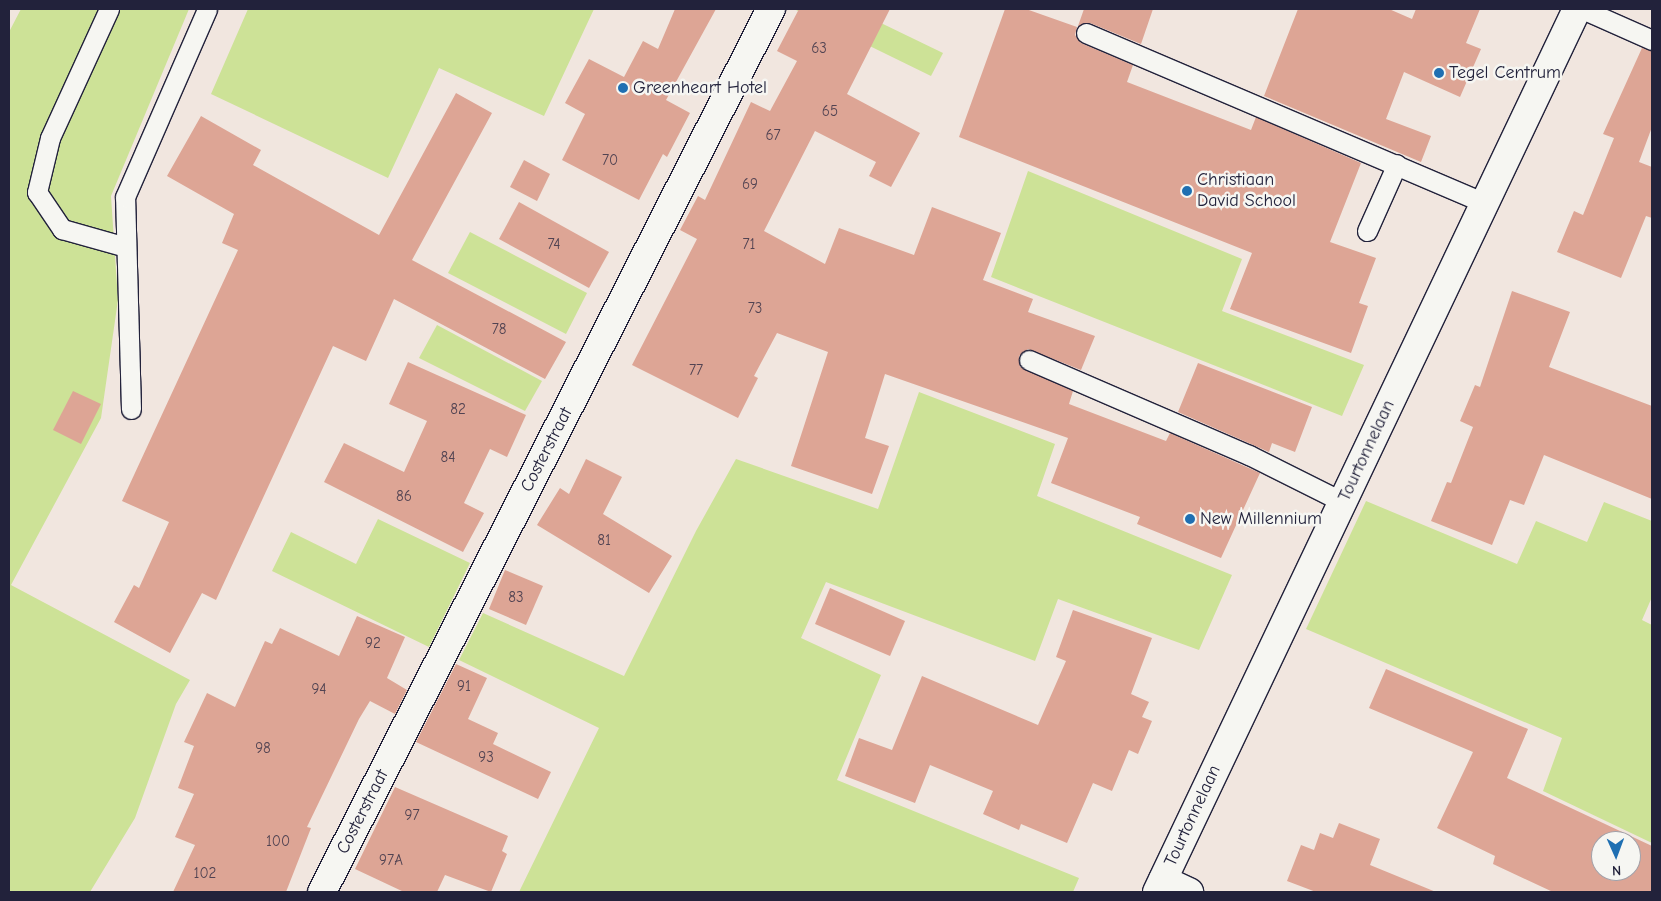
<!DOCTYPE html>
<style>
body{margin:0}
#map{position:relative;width:1661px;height:901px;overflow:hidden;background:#f1e6df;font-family:"Comic Neue",sans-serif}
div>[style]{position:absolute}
.green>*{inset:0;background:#cde297}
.building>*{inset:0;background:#dda595}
.roads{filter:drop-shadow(1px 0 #22223b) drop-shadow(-1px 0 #22223b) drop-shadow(0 1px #22223b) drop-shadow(0 -1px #22223b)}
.service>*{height:19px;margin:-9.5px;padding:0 9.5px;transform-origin:9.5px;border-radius:9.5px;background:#f6f6f2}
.minor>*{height:28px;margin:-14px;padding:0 14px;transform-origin:14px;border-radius:14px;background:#f6f6f2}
.tertiary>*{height:28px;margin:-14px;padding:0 14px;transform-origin:14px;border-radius:14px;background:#f6f6f2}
.dots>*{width:14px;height:14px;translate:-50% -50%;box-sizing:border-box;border:2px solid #f6f6f2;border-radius:50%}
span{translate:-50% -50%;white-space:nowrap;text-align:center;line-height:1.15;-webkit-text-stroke:5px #f6f6f2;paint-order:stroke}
.number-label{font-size:15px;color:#514352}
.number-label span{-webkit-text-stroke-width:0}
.poi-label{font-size:18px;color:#22223b}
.left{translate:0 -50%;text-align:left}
.street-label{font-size:18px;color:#22223b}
.frame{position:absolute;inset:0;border:10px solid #22223b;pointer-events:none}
.north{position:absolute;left:1591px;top:831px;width:50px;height:50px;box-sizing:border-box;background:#f6f6f2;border:1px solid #a1a1a9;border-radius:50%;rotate:178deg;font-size:14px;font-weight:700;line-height:20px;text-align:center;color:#22223b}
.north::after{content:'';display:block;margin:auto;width:18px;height:22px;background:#1f6fb2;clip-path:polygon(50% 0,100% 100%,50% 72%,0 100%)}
</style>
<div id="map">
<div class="green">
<div style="clip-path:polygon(21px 9px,189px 9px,111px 196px,118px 300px,101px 418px,11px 585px,190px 680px,176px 704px,135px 818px,90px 892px,9px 892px,9px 32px)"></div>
<div style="clip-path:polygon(248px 9px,594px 9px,544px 116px,439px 68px,388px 178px,211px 94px)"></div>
<div style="clip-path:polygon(794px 9px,852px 9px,943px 53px,931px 76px)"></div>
<div style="clip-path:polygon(1028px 171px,1242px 259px,1222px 311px,1364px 365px,1342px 416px,991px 277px)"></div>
<div style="clip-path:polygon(470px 232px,587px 293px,566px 334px,448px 273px)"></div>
<div style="clip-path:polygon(437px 325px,542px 381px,525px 411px,419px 358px)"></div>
<div style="clip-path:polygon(919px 392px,1055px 444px,1037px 496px,1232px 575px,1199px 650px,1058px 599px,1035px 661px,826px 582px,801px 638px,881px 675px,837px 780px,1079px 878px,1073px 892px,519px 892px,599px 728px,459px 660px,483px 613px,624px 676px,696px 531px,736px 459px,878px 509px)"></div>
<div style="clip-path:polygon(1366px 501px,1517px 564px,1536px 521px,1587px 542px,1604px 502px,1652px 521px,1652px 597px,1642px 620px,1652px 625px,1652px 843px,1543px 791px,1562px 738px,1306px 629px)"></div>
<div style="clip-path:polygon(378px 519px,470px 563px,429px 647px,272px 571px,291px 532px,356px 564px)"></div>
</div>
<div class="building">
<div style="clip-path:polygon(675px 9px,716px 9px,666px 100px,690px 113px,667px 157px,663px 154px,639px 200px,562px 160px,585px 114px,565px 103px,589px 59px,624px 77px,643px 41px,658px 49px)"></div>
<div style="clip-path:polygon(799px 9px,890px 9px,847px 94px,920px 133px,891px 187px,869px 176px,876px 162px,815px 131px,764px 231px,825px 264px,839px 228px,914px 255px,932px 207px,1001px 233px,983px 280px,1033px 299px,1028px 312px,1095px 336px,1081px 370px,1028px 349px,1019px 356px,1020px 367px,1073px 391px,1069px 404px,1166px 441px,1170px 433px,1260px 473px,1221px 558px,1137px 524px,1140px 517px,1051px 483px,1068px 438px,885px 374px,865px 438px,889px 446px,872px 494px,791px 466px,828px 352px,777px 333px,754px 376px,758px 378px,738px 418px,632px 365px,697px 239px,680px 230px,698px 196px,705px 200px,751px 102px,770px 111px,797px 61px,777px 51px)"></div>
<div style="clip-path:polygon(1005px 9px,1026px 9px,1077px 27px,1075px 35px,1081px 43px,1133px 65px,1127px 82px,1251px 130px,1256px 117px,1361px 163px,1330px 242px,1376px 258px,1359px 303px,1368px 306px,1351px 353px,1230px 309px,1252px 253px,959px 137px)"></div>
<div style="clip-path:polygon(1084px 9px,1153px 9px,1141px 44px,1090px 23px,1078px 26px)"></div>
<div style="clip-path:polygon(1298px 9px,1389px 9px,1412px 19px,1416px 9px,1480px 9px,1466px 43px,1481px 49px,1460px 97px,1404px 72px,1386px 119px,1431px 136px,1421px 162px,1264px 96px)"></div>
<div style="clip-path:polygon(1642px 48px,1652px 51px,1652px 127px,1639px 162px,1652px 167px,1652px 218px,1646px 216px,1621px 278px,1557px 252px,1574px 211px,1583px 215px,1614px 138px,1603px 134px)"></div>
<div style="clip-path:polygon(456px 93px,492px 113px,412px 260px,566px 342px,545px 379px,394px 299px,366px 361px,333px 346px,216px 600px,202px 593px,170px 653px,114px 622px,134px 585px,139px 588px,169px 522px,122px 501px,238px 250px,222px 243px,234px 214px,167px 176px,201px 116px,261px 150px,253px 165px,379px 235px)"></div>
<div style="clip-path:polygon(524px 160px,550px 174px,537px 201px,510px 187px)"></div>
<div style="clip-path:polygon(519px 202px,609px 252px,589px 288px,499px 239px)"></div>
<div style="clip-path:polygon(1512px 291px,1570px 312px,1549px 367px,1652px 406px,1652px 499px,1544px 455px,1524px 505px,1510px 500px,1492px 545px,1431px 521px,1447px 482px,1451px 483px,1473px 427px,1460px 421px,1475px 385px,1480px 387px)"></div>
<div style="clip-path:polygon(408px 362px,526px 415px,507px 457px,490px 449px,464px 503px,484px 513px,463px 552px,324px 482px,344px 443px,404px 472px,427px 421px,389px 404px)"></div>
<div style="clip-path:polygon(1198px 363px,1312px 407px,1295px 452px,1272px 443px,1269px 452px,1178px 412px)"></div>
<div style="clip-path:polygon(73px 391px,101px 404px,81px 444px,53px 430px)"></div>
<div style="clip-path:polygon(586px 459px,622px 477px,603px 514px,672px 556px,649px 593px,537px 525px,560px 488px,569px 494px)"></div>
<div style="clip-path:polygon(505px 570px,543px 586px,526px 625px,489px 609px)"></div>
<div style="clip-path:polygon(830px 588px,905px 621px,890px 656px,815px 624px)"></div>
<div style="clip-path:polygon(1073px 610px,1152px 638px,1131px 694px,1149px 702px,1142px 717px,1152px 721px,1138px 754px,1129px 750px,1112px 791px,1093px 783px,1067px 843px,1021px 824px,1019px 830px,983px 814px,993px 791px,930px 765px,915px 803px,845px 776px,859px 738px,892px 750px,922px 676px,1038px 725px,1066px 661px,1056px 657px)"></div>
<div style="clip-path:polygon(357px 616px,405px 637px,387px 678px,407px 690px,395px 714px,370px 701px,359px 719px,307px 827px,311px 828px,286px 892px,173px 892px,195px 845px,175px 837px,194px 794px,178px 788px,194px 746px,184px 742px,207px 693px,235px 707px,265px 641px,272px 644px,280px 628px,339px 656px)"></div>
<div style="clip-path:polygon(456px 664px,487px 678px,468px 719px,498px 733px,493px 744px,551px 772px,538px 799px,416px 742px)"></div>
<div style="clip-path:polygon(evenodd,1386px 669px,1528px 729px,1507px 778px,1652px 846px,1652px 892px,1553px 892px,1493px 864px,1495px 856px,1437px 828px,1473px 752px,1369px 708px,1386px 669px,1601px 841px,1631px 841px,1631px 871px,1601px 871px,1601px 841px)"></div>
<div style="clip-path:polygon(395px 787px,508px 836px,502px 851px,507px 854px,491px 892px,445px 875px,437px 892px,404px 892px,355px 869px)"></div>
<div style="clip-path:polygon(1339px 823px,1380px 839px,1370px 865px,1436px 892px,1316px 892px,1287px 881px,1301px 845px,1314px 850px,1320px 833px,1333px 838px)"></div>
</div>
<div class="roads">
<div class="service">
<div style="left:109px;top:9px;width:142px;rotate:114.6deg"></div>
<div style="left:50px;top:138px;width:56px;rotate:103.5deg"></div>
<div style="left:37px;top:192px;width:45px;rotate:56deg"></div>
<div style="left:62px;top:229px;width:66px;rotate:15.7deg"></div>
<div style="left:1582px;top:9px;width:77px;rotate:23.9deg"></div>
<div style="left:1086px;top:33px;width:434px;rotate:23.1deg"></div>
<div style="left:1367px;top:231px;width:73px;rotate:-65.9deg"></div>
<div style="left:1029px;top:360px;width:240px;rotate:23.4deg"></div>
<div style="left:1249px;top:455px;width:105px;rotate:26.6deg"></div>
<div style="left:131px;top:409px;width:212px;rotate:-91.6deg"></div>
<div style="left:125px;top:197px;width:205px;rotate:-66.4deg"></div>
</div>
<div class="minor">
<div style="left:1163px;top:880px;width:29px;rotate:25deg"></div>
<div style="left:322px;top:892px;width:991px;rotate:-63.05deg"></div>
</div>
<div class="tertiary">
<div style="left:1157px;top:892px;width:978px;rotate:-64.56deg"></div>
</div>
</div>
<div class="dots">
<div style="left:1439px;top:73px;background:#1f6fb2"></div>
<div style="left:623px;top:88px;background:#1f6fb2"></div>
<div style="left:1187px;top:191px;background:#1f6fb2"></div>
<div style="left:1190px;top:519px;background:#1f6fb2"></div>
</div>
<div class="number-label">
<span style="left:819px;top:49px">63</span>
<span style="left:830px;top:112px">65</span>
<span style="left:773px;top:136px">67</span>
<span style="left:610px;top:161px">70</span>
<span style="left:750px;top:185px">69</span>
<span style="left:554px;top:245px">74</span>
<span style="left:749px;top:245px">71</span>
<span style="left:755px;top:309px">73</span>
<span style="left:499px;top:330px">78</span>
<span style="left:696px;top:371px">77</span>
<span style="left:458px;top:410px">82</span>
<span style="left:448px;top:458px">84</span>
<span style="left:404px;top:497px">86</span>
<span style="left:604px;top:541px">81</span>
<span style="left:516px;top:598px">83</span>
<span style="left:373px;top:644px">92</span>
<span style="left:464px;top:687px">91</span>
<span style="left:319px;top:690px">94</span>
<span style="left:263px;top:749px">98</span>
<span style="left:486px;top:758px">93</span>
<span style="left:412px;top:816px">97</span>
<span style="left:278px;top:842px">100</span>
<span style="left:391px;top:861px">97A</span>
<span style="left:205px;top:874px">102</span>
</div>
<div class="poi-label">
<span class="left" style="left:1449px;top:73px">Tegel Centrum</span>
<span class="left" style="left:633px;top:88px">Greenheart Hotel</span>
<span class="left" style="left:1197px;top:191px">Christiaan<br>David School</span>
<span class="left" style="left:1200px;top:519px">New Millennium</span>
</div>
<div class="street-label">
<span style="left:547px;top:450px;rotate:-63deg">Costerstraat</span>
<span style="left:1367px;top:451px;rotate:-65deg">Tourtonnelaan</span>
<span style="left:363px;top:812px;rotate:-63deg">Costerstraat</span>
<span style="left:1193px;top:816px;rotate:-65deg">Tourtonnelaan</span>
</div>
<div class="frame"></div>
<div class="north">N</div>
</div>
